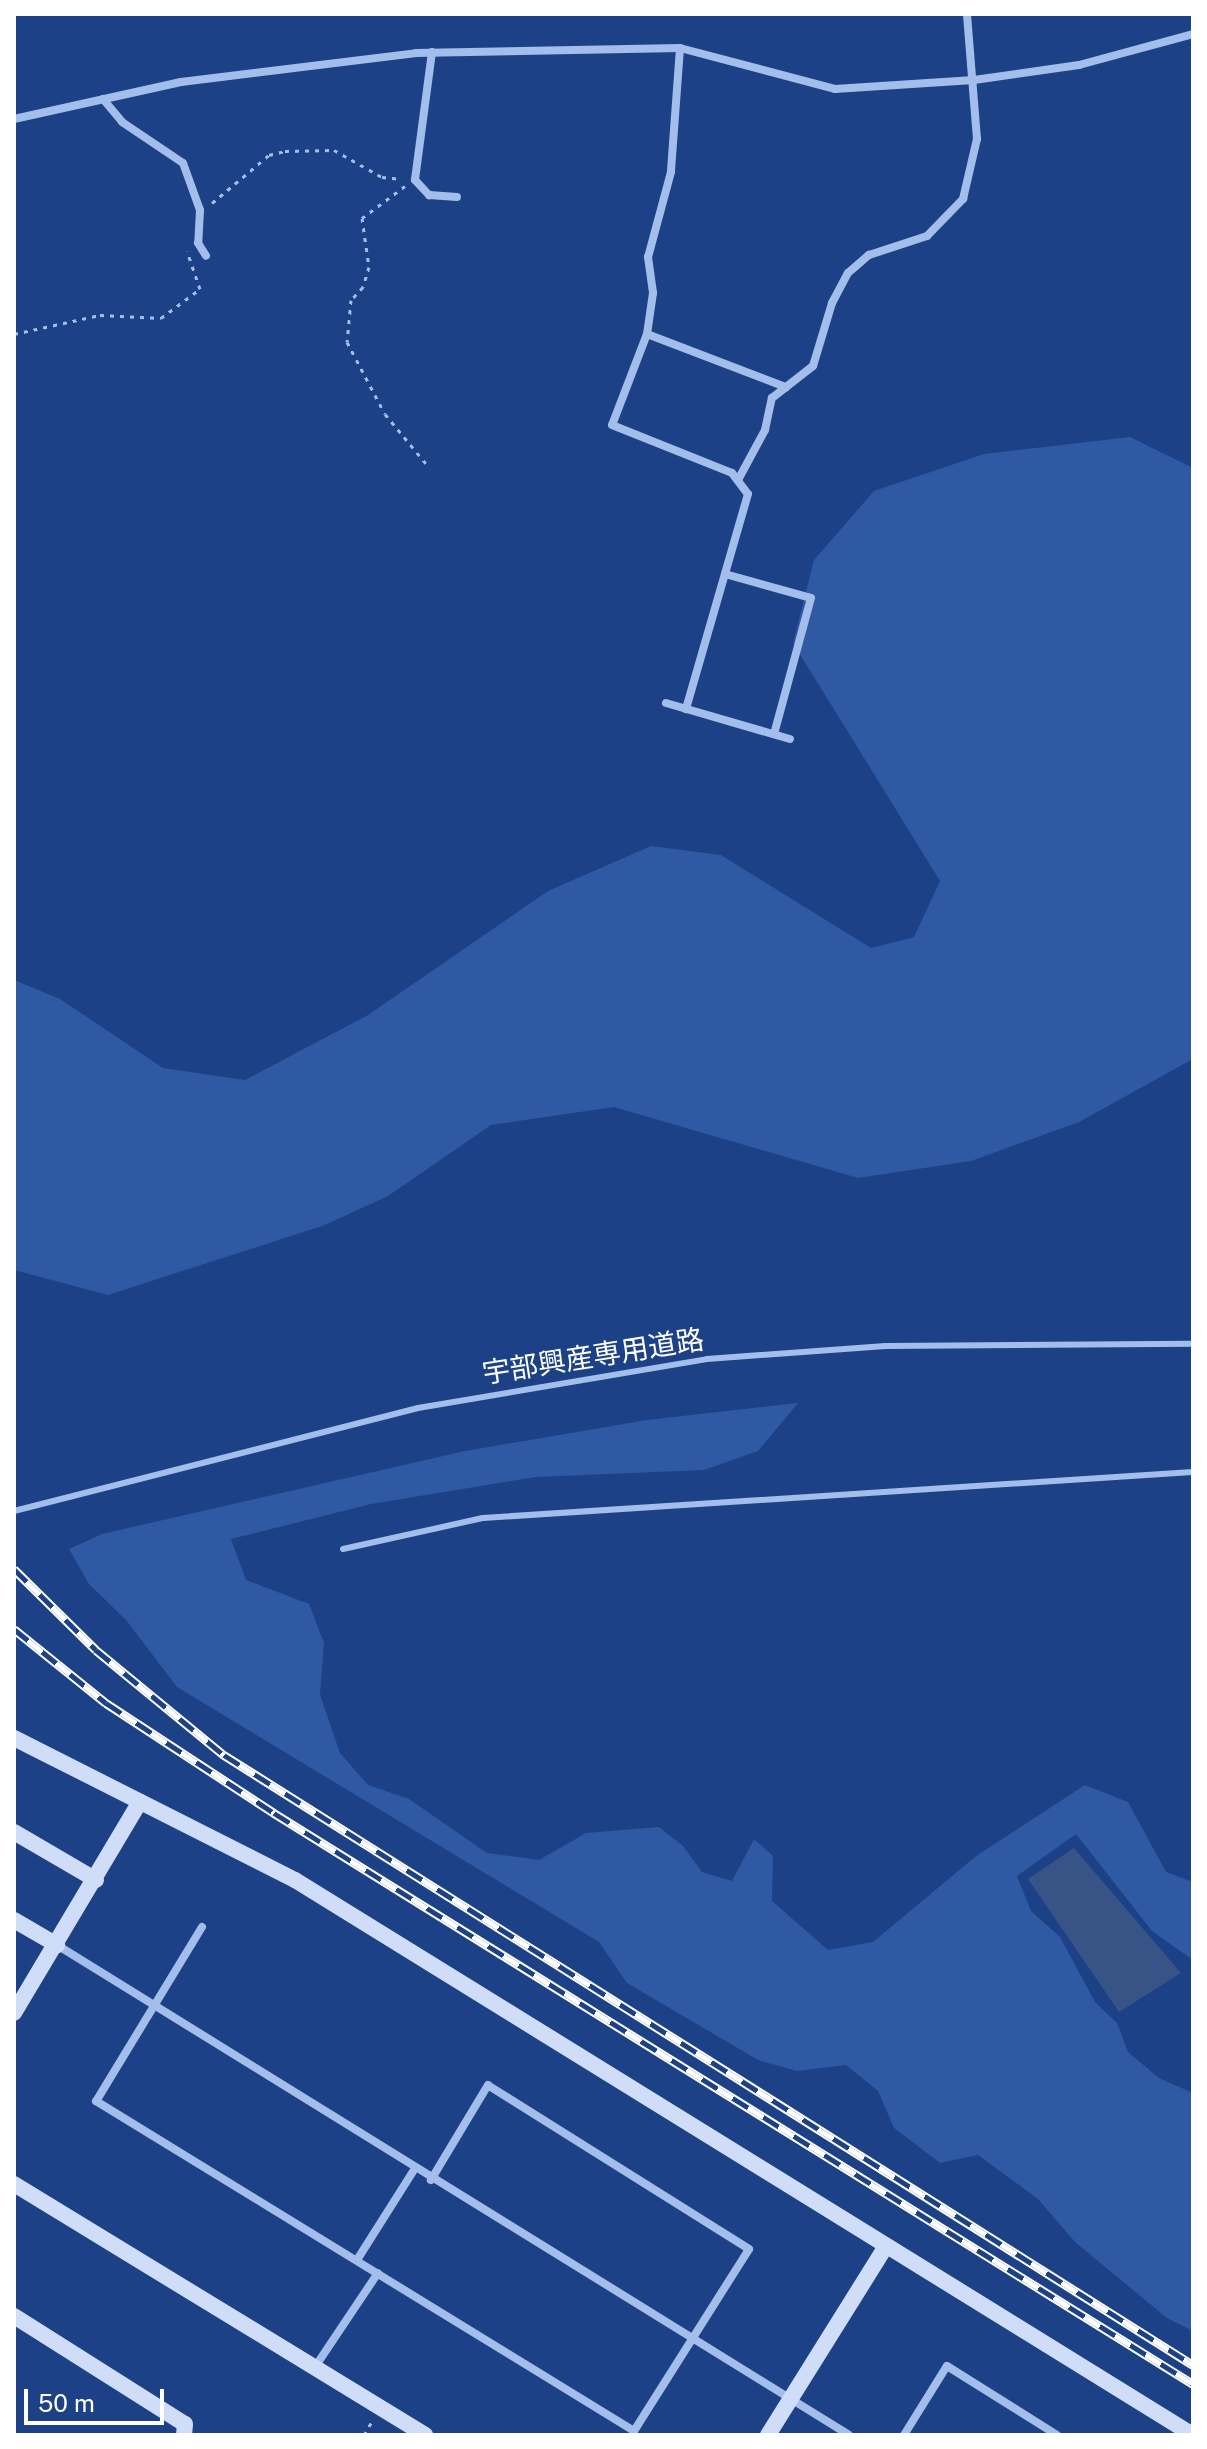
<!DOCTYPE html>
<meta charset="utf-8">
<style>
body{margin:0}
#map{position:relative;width:1207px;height:2449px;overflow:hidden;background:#1c4186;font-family:"Public Sans","Noto Sans JP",sans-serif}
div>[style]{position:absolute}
.green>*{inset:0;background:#2f59a3}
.water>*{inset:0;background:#385386}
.path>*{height:3px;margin-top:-1.5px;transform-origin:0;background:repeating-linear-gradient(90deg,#a3beeb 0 4px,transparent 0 10px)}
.lane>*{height:6px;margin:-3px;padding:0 3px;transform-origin:3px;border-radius:3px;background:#a3beeb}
.street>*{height:8px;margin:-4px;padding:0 4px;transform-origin:4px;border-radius:4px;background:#a3beeb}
.secondary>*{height:16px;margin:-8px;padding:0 8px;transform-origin:8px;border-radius:8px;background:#cfddf8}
.rail>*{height:9px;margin-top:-4.5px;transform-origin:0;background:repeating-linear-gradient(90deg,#1c4186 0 18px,#fff 0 36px);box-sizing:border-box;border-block:2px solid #fff}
span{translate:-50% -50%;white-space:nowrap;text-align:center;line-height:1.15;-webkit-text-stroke:6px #1c4186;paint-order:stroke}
.street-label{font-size:28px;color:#fff}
.frame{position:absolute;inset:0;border:16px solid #fff;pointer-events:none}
.scale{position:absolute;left:24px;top:2389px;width:140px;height:36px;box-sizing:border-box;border:4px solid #fff;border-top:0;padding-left:10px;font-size:24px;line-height:28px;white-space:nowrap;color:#fff;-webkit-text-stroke:6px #1c4186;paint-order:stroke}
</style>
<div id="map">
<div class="green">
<div style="clip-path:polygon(1130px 437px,1193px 468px,1193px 1059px,1079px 1122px,971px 1161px,858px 1178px,614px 1107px,491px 1125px,388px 1196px,325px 1225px,108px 1295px,14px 1270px,14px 980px,60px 999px,163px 1068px,245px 1080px,368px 1015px,548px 891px,651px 846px,721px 855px,871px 948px,914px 937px,940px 881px,793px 643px,814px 560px,874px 491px,984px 454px)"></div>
<div style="clip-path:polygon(798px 1403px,758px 1451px,704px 1470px,536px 1477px,371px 1504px,231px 1539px,246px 1580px,309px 1604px,324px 1643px,320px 1695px,340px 1753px,368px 1785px,409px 1799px,487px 1853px,539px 1860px,586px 1833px,659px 1827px,683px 1846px,702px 1872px,732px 1881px,754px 1839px,773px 1856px,772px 1901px,828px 1950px,873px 1942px,976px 1856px,1085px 1785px,1128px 1802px,1166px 1872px,1193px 1882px,1193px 1960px,1152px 1931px,1076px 1834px,1017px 1876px,1031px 1911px,1060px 1937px,1095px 2002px,1117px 2023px,1128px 2052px,1159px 2078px,1193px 2093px,1193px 2331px,1167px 2318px,1075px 2242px,1038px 2199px,978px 2155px,940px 2163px,894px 2128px,878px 2091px,846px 2065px,797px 2071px,758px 2060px,627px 1983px,599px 1942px,177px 1687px,126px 1620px,89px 1584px,69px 1549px,102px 1534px,465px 1451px,647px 1420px)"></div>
</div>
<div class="water">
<div style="clip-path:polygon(1074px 1848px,1181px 1973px,1119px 2012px,1028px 1879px)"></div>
</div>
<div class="path">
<div style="left:405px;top:186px;width:54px;rotate:143.3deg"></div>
<div style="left:362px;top:218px;width:49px;rotate:81.9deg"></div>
<div style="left:369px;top:267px;width:21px;rotate:107deg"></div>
<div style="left:363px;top:287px;width:18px;rotate:133deg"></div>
<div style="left:351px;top:300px;width:42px;rotate:95.4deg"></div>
<div style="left:347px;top:342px;width:81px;rotate:62.2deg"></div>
<div style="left:385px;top:414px;width:67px;rotate:50.4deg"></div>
<div style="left:212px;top:203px;width:75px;rotate:-40.1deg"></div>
<div style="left:269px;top:155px;width:16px;rotate:-14deg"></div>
<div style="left:285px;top:151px;width:49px;rotate:-1.2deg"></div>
<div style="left:334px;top:150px;width:55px;rotate:29.4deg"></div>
<div style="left:382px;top:177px;width:20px;rotate:6deg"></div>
<div style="left:14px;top:334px;width:88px;rotate:-12.5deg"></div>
<div style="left:100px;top:315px;width:61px;rotate:2.8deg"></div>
<div style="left:161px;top:318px;width:49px;rotate:-36.6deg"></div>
<div style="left:200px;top:289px;width:40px;rotate:-108.9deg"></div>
<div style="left:364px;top:2435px;width:16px;rotate:-60deg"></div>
</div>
<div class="lane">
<div style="left:14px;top:1511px;width:417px;rotate:-14.3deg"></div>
<div style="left:418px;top:1408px;width:293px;rotate:-9.6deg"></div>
<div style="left:707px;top:1359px;width:179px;rotate:-4.2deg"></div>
<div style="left:886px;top:1346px;width:307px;rotate:-0.4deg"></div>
<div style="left:343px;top:1549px;width:143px;rotate:-12.5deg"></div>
<div style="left:483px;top:1518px;width:711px;rotate:-3.71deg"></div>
</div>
<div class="street">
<div style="left:680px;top:48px;width:124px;rotate:94.2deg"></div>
<div style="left:671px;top:172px;width:88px;rotate:105.1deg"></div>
<div style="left:648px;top:257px;width:36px;rotate:82deg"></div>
<div style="left:653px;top:293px;width:41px;rotate:98.3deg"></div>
<div style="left:647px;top:334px;width:97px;rotate:111deg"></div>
<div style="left:612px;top:425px;width:129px;rotate:21.8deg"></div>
<div style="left:732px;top:473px;width:26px;rotate:53deg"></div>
<div style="left:748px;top:494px;width:224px;rotate:106.1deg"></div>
<div style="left:432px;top:52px;width:129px;rotate:97.6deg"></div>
<div style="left:415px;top:180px;width:21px;rotate:47deg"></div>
<div style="left:429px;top:195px;width:28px;rotate:4deg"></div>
<div style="left:103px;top:99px;width:30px;rotate:50deg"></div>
<div style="left:122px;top:122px;width:73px;rotate:33.9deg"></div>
<div style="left:183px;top:163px;width:50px;rotate:70.1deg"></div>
<div style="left:200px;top:210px;width:33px;rotate:93deg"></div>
<div style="left:198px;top:243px;width:15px;rotate:58deg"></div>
<div style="left:14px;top:119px;width:171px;rotate:-12.5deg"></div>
<div style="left:181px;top:82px;width:237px;rotate:-7deg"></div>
<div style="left:416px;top:53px;width:264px;rotate:-1.1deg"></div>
<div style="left:680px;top:48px;width:160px;rotate:14.8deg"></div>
<div style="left:835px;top:89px;width:139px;rotate:-3.7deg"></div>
<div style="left:974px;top:80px;width:106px;rotate:-8.1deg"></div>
<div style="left:1079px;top:65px;width:118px;rotate:-15.2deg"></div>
<div style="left:647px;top:334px;width:149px;rotate:20.9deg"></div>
<div style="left:738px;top:480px;width:57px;rotate:-61.6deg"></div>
<div style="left:765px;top:430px;width:33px;rotate:-78deg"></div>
<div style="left:772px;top:398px;width:52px;rotate:-38deg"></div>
<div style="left:813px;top:366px;width:66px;rotate:-73.2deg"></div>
<div style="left:832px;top:303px;width:34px;rotate:-62deg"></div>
<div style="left:848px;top:273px;width:28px;rotate:-41deg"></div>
<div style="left:869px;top:255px;width:61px;rotate:-18.1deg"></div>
<div style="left:927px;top:236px;width:52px;rotate:-45.8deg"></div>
<div style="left:963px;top:199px;width:62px;rotate:-76.9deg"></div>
<div style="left:977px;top:139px;width:125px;rotate:-94.6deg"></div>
<div style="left:725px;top:574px;width:89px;rotate:15.6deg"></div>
<div style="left:811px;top:598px;width:141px;rotate:105.2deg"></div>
<div style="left:666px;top:703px;width:129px;rotate:16.2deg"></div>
<div style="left:202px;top:1927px;width:204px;rotate:121.3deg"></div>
<div style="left:96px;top:2101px;width:631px;rotate:31.52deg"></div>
<div style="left:634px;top:2431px;width:215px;rotate:-57.7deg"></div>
<div style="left:749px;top:2249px;width:308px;rotate:-147.9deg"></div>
<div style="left:488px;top:2085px;width:111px;rotate:121deg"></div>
<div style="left:57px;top:1945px;width:931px;rotate:31.74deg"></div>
<div style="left:357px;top:2260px;width:107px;rotate:-57.7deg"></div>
<div style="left:315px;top:2367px;width:113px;rotate:-56.2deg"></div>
<div style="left:904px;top:2435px;width:81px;rotate:-58.1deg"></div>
<div style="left:947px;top:2366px;width:130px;rotate:32.1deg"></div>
</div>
<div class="secondary">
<div style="left:14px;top:1738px;width:315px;rotate:26.8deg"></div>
<div style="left:295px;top:1880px;width:1056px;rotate:31.72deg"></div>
<div style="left:14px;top:1832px;width:95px;rotate:30.3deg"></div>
<div style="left:14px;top:1920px;width:50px;rotate:30.2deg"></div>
<div style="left:14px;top:2013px;width:246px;rotate:-59.2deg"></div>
<div style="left:14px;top:2184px;width:482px;rotate:31.4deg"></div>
<div style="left:14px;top:2316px;width:202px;rotate:32.3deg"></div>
<div style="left:185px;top:2424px;width:11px;rotate:95deg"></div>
<div style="left:768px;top:2435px;width:221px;rotate:-58deg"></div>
</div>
<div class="rail">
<div style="left:14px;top:1569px;width:115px;rotate:44.6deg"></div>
<div style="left:96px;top:1650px;width:166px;rotate:39.4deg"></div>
<div style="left:224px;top:1755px;width:1145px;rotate:32.19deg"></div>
<div style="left:14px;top:1629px;width:118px;rotate:38.8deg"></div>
<div style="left:106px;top:1703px;width:201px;rotate:33.2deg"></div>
<div style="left:274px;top:1813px;width:1082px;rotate:31.85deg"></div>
</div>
<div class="street-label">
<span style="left:593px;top:1356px;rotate:-9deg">宇部興産専用道路</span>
</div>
<div class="frame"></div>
<div class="scale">50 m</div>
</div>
